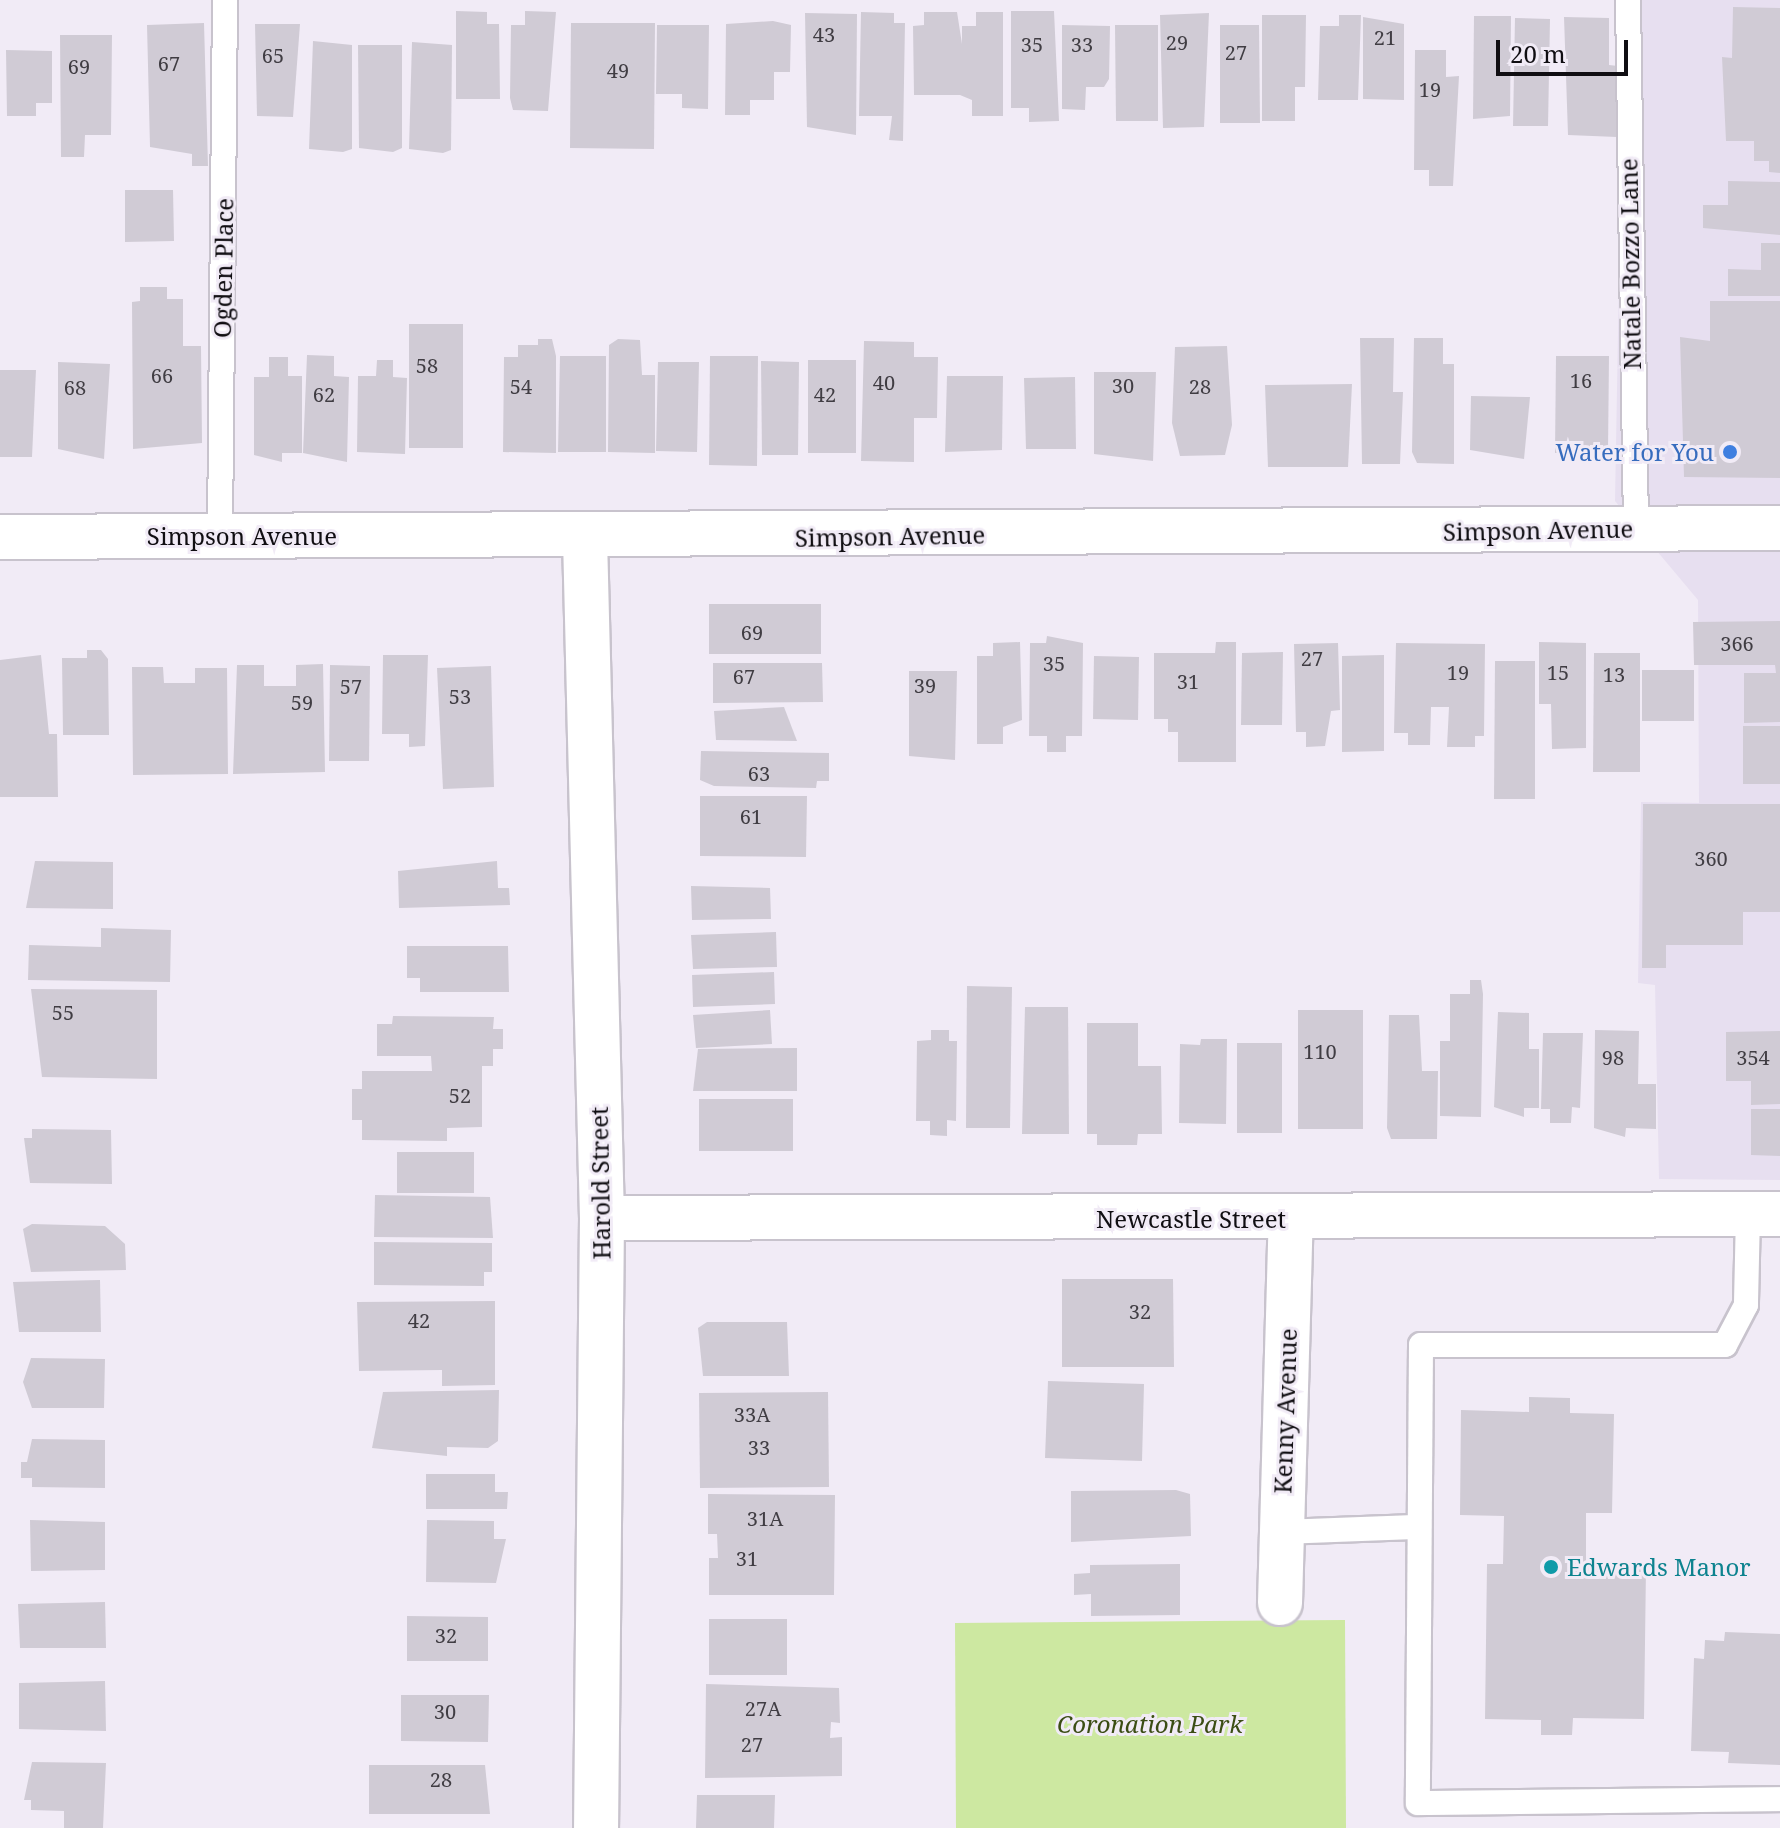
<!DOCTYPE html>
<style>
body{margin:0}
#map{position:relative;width:1780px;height:1828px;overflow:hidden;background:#f1ebf6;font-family:"Noto Serif",serif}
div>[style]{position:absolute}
.built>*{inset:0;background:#e7dff0}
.green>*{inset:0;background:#cde8a1}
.building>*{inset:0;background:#d0cbd5}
.roads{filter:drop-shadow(2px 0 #c8c3cd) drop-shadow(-2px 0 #c8c3cd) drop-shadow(0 2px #c8c3cd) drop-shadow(0 -2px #c8c3cd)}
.service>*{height:24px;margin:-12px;padding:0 12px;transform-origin:12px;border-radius:12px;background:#fff}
.minor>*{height:44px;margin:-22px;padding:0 22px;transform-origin:22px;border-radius:22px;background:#fff}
.dots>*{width:22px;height:22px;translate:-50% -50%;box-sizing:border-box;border:4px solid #f1ebf6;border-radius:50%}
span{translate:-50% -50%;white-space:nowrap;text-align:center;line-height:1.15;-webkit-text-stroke:6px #f1ebf6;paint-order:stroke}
.number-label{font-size:20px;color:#403d43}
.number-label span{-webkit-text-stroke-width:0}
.street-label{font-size:24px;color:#100e12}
.shop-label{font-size:24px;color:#366cbe}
.right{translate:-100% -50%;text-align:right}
.culture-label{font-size:24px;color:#0d838f}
.left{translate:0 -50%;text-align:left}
.park-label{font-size:24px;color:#3b4d14;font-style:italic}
.scale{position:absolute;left:1496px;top:40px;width:132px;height:36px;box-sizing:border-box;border:4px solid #100e12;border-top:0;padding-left:10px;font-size:24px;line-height:28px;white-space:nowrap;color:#100e12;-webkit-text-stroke:6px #f1ebf6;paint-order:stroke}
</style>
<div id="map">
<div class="built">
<div style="clip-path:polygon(1624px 0,1780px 0,1780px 1180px,1659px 1179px,1655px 985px,1638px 983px,1641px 802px,1699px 803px,1698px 600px,1615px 501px)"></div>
</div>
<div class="green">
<div style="clip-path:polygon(1345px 1620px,1346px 1828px,956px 1828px,955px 1623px)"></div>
</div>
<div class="building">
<div style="clip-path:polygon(1733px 7px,1780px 8px,1780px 173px,1769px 172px,1769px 161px,1754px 161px,1754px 141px,1726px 141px,1722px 57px,1732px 58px)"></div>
<div style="clip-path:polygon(456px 11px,487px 12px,487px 24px,499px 24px,500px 99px,456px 99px)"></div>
<div style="clip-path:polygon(525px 11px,556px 12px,548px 111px,513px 110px,510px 98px,511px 25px,525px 25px)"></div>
<div style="clip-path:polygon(1011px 11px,1054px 11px,1059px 121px,1029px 122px,1029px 108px,1011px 108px)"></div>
<div style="clip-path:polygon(861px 12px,894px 13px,894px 23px,905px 23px,903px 141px,889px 140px,892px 116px,859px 116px)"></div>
<div style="clip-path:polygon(924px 12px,957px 12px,962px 44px,962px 26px,976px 26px,976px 12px,1003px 12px,1003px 116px,972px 116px,972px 100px,960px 95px,914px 95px,913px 26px,924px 25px)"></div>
<div style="clip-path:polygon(805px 13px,857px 14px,856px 135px,807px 127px)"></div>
<div style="clip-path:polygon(1209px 13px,1204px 127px,1163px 128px,1160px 15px)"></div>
<div style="clip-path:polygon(1262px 15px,1306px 15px,1305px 87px,1295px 87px,1295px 121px,1262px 121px)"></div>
<div style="clip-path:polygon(1339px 15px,1361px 15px,1358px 100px,1318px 100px,1320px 26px,1339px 26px)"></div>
<div style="clip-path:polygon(1474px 16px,1511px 16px,1510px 116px,1473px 119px)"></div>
<div style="clip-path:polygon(1363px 17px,1404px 24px,1404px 100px,1363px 99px)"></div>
<div style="clip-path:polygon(1564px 17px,1609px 18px,1609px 65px,1618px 66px,1617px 137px,1568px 135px)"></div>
<div style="clip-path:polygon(1515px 18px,1550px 19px,1548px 126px,1513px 126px)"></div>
<div style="clip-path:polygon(773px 21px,791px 25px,790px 72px,774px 72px,774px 100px,750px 100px,750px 115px,725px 115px,726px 24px)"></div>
<div style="clip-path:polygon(204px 23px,208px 166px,192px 166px,192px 154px,150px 147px,147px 25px)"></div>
<div style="clip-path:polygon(571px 23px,655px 23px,654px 149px,570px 148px)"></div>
<div style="clip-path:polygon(255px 24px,300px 24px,293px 117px,257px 116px)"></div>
<div style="clip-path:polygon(657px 25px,709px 25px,708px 109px,682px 108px,682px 94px,656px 94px)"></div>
<div style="clip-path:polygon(1062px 25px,1110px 26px,1109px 79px,1104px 87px,1086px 87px,1085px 110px,1062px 109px)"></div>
<div style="clip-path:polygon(1115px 25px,1158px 25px,1158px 121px,1116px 121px)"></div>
<div style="clip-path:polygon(1220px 25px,1259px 25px,1260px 123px,1220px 123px)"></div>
<div style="clip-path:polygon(60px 35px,112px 35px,111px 135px,85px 135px,84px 157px,61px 157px)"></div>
<div style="clip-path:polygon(313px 41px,352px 45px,352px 149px,343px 152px,309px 149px)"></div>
<div style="clip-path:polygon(412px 42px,452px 45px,451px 150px,443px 153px,409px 149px)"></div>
<div style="clip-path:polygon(358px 45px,402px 45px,402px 148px,393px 152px,359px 148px)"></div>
<div style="clip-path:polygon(6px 50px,52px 51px,52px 103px,36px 103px,36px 116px,7px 116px)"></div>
<div style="clip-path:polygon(1415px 50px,1446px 50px,1446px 77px,1459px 76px,1453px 186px,1429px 186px,1429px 170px,1414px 170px)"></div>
<div style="clip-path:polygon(1728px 181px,1780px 182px,1780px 235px,1703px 228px,1703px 205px,1728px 205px)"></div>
<div style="clip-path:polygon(125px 190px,173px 190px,174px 241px,125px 242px)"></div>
<div style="clip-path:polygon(1761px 243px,1780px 243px,1780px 296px,1728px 296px,1728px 269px,1761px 270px)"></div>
<div style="clip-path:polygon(140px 287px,167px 287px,167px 299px,183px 299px,183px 346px,201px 346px,202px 443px,133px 449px,132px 302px,140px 301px)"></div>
<div style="clip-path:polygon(1710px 301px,1780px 301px,1780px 478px,1684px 477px,1680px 337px,1710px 341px)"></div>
<div style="clip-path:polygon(409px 324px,463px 324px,463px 448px,409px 448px)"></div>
<div style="clip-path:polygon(1360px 338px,1394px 338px,1393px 392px,1403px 392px,1400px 464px,1362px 464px)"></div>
<div style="clip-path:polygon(1414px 338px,1443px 338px,1443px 364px,1454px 364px,1454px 464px,1417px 463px,1412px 452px)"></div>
<div style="clip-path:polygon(538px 339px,552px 339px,556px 356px,556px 453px,503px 452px,504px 357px,518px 357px,518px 345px,538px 345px)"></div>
<div style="clip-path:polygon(618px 339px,640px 340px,642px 375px,655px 375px,655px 453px,608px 452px,609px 345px)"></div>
<div style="clip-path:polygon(864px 341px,914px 342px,914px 357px,938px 357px,937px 418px,914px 418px,914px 462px,861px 461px)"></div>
<div style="clip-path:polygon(1227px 346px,1232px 425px,1225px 455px,1180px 456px,1172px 423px,1175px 347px)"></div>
<div style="clip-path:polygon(307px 355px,334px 356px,334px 376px,349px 377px,347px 462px,303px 453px)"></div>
<div style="clip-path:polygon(560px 356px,606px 356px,606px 452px,558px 452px)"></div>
<div style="clip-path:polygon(710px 356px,758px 356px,757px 466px,709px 465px)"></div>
<div style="clip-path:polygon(1556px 356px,1609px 356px,1608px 450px,1555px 453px)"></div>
<div style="clip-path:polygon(269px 357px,288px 357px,288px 376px,302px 376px,302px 453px,282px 453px,282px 462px,254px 455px,254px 377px,269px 377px)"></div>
<div style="clip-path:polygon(377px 360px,393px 360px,393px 377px,407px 378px,405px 454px,357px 452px,358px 376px,376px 376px)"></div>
<div style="clip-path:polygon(808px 360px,856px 360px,856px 453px,808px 453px)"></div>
<div style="clip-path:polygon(761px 361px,799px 362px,798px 455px,762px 455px)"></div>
<div style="clip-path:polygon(58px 362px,110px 364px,104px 459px,58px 449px)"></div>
<div style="clip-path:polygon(658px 362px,699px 362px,697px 452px,656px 451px)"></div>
<div style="clip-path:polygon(0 370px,36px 370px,32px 457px,0 457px)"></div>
<div style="clip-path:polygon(1094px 372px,1156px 372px,1153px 461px,1094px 454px)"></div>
<div style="clip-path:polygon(947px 376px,1003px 376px,1002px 450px,945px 452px)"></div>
<div style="clip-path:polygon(1075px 377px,1076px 449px,1026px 449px,1024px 378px)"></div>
<div style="clip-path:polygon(1352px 384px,1348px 467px,1268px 467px,1265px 385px)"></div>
<div style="clip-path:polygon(1471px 396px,1530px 397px,1524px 459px,1470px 450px)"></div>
<div style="clip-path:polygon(709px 604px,821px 604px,821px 654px,709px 654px)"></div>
<div style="clip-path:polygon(1780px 621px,1780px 722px,1744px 723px,1744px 673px,1776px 673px,1775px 665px,1694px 665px,1693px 622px)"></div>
<div style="clip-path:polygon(1047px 636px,1083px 643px,1082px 736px,1066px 736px,1066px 752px,1047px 752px,1047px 736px,1029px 736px,1030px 643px,1046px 643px)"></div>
<div style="clip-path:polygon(1020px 642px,1022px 720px,1003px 727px,1003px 744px,977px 744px,977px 656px,993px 656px,993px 643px)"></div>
<div style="clip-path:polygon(1216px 642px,1236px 642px,1236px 762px,1178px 762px,1178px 732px,1168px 732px,1168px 719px,1154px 719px,1154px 653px,1215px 653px)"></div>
<div style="clip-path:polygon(1539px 642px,1586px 643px,1586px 748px,1552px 749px,1551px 704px,1539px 704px)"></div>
<div style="clip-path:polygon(1338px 643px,1340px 710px,1331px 711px,1325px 746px,1306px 747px,1306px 732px,1296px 732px,1294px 644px)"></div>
<div style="clip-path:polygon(1396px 643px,1485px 644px,1484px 736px,1475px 736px,1475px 747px,1447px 747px,1449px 707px,1431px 707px,1430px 745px,1408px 745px,1408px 733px,1394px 733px)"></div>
<div style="clip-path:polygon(87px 650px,101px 650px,108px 659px,109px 735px,63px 735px,62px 658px,87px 658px)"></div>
<div style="clip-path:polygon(1283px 652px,1282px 725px,1241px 725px,1242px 653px)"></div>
<div style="clip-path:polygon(1594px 653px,1640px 653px,1640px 772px,1593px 772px)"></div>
<div style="clip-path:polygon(41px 655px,49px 734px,57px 734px,58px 797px,0 797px,0 660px)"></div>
<div style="clip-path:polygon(383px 655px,428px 655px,425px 746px,409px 747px,409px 734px,382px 734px)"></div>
<div style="clip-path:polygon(1384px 655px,1384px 751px,1342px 752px,1342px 656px)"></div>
<div style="clip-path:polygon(1094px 656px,1139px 657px,1138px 720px,1093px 719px)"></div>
<div style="clip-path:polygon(1495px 661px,1535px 661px,1535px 799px,1494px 799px)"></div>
<div style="clip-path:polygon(713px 663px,822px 663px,823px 702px,713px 703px)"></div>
<div style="clip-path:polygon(323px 664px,325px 772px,233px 774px,237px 665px,264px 665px,264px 686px,296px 686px,296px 665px)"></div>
<div style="clip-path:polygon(330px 665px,370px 666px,369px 761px,329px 761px)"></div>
<div style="clip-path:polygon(491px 666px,494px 787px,443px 789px,437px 668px)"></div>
<div style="clip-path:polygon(132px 667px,163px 667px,164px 683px,195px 683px,195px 668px,227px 668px,228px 774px,133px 775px)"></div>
<div style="clip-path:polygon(1642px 670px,1694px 670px,1694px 721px,1642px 721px)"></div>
<div style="clip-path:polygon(909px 671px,957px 671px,955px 760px,909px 756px)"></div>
<div style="clip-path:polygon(784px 707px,797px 741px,716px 740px,714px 711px)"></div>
<div style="clip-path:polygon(1743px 726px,1780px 726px,1780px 784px,1743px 784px)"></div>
<div style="clip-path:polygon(701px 751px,829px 753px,829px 781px,817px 781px,816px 788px,714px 786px,700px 780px)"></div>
<div style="clip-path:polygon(700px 796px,807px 796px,806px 857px,700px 856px)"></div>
<div style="clip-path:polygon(1643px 804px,1780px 804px,1780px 912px,1743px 912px,1743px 945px,1666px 945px,1666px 968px,1642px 968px)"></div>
<div style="clip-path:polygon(35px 861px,113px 862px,113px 909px,26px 908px)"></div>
<div style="clip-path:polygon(497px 861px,498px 888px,509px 888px,510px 905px,399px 908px,398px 871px)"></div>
<div style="clip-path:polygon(691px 886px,770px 888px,771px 919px,692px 920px)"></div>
<div style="clip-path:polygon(101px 928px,171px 930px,170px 982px,28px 980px,29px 945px,101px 947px)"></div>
<div style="clip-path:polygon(776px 932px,777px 967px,693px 969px,691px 935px)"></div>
<div style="clip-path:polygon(407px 946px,508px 946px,509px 992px,420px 992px,420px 978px,407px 978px)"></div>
<div style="clip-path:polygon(774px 972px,775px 1004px,693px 1007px,692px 975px)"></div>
<div style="clip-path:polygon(1470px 980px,1481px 980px,1483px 994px,1481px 1117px,1440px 1116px,1440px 1041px,1450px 1041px,1450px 994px,1470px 994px)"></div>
<div style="clip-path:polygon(967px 986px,1012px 987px,1010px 1128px,966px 1128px)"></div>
<div style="clip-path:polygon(31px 989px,157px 990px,157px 1079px,42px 1077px)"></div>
<div style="clip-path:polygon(1025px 1007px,1068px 1007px,1069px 1134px,1022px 1134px)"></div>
<div style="clip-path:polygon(770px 1010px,772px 1044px,696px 1048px,693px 1015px)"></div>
<div style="clip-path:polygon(1298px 1010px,1363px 1010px,1363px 1129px,1298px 1129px)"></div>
<div style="clip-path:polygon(1498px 1012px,1529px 1013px,1529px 1049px,1539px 1049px,1539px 1108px,1524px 1108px,1524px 1117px,1494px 1107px)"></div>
<div style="clip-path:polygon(1389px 1015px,1419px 1015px,1422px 1071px,1438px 1071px,1437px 1139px,1391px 1139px,1387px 1128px)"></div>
<div style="clip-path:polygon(393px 1016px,494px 1017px,493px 1029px,503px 1029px,503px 1049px,493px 1049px,493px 1066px,482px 1066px,482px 1127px,447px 1128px,447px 1141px,362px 1140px,362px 1120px,352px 1120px,352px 1089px,362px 1089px,362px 1071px,432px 1071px,431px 1056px,377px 1056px,377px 1024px,392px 1024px)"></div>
<div style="clip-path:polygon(1087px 1023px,1138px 1023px,1138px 1066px,1161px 1066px,1162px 1134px,1138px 1134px,1137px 1145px,1097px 1145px,1097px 1134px,1087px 1134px)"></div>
<div style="clip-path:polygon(931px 1030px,949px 1030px,949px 1041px,957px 1041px,956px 1121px,947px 1120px,947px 1136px,930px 1135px,930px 1121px,916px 1121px,917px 1041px,931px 1040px)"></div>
<div style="clip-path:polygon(1595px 1030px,1639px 1031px,1638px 1084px,1656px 1084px,1656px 1129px,1626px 1128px,1625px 1137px,1594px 1128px)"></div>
<div style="clip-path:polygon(1780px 1031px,1780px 1104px,1751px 1105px,1751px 1081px,1726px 1081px,1726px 1032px)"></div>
<div style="clip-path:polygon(1543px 1033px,1583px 1033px,1580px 1108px,1572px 1107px,1571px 1123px,1550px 1123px,1550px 1109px,1541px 1109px)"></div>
<div style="clip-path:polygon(1201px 1039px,1227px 1039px,1226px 1124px,1179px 1123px,1180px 1044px,1200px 1045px)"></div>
<div style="clip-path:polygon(1237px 1043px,1282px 1043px,1282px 1133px,1237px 1133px)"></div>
<div style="clip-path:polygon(797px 1048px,797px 1091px,693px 1091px,698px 1049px)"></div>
<div style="clip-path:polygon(699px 1099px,793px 1099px,793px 1151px,699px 1151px)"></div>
<div style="clip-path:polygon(1751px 1109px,1780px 1109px,1780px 1156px,1751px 1155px)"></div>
<div style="clip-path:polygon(32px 1129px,111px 1130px,112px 1184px,30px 1183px,24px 1138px,32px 1138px)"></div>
<div style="clip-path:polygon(397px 1152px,474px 1152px,474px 1193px,397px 1193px)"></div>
<div style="clip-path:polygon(375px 1195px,490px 1197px,493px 1238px,374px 1237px)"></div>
<div style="clip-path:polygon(32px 1224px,105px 1226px,125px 1244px,126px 1270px,31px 1272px,23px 1229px)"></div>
<div style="clip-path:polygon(374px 1242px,492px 1243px,492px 1272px,484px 1272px,484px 1286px,374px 1285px)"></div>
<div style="clip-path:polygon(1062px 1279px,1173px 1279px,1174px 1367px,1062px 1367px)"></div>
<div style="clip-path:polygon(100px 1280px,101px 1332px,19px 1332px,13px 1282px)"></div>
<div style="clip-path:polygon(495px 1301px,495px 1385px,442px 1386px,442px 1370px,359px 1371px,357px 1302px)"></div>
<div style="clip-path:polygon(707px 1322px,787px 1322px,789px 1376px,703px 1376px,698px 1328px)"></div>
<div style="clip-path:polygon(31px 1358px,105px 1359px,104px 1408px,32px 1408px,23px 1382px)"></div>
<div style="clip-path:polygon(1048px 1381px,1144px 1384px,1142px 1461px,1045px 1458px)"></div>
<div style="clip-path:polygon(499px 1390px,498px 1441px,488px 1448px,447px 1447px,447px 1456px,372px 1448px,383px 1392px)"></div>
<div style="clip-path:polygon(828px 1392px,829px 1487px,700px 1488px,699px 1393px)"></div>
<div style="clip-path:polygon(1529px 1397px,1570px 1398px,1570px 1413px,1614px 1414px,1612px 1513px,1586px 1513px,1586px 1566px,1646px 1567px,1644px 1719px,1573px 1718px,1572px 1735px,1541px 1735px,1541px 1720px,1485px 1719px,1487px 1564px,1503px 1564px,1504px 1516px,1460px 1515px,1461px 1410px,1529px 1412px)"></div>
<div style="clip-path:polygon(32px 1439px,105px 1440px,105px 1488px,32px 1487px,32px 1478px,21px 1478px,21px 1462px,27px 1462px)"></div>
<div style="clip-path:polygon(426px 1474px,495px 1474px,495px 1492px,508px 1492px,507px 1509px,426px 1509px)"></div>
<div style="clip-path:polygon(1176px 1490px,1190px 1494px,1191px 1536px,1071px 1542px,1071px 1491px)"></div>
<div style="clip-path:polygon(708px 1494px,835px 1495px,834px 1595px,709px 1595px,709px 1558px,718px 1558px,717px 1534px,708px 1534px)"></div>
<div style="clip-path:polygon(30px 1520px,105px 1522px,105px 1570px,31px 1571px)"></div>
<div style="clip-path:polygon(427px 1520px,494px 1521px,494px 1539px,506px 1539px,496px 1583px,426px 1582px)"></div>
<div style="clip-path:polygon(1180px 1564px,1180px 1615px,1091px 1616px,1091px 1594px,1074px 1595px,1074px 1574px,1090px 1573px,1090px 1565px)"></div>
<div style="clip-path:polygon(105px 1602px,106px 1648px,20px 1648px,18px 1604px)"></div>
<div style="clip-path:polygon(407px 1616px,488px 1617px,488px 1661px,407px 1661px)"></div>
<div style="clip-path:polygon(709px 1619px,787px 1619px,787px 1675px,709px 1675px)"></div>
<div style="clip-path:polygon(1725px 1632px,1780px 1634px,1780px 1765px,1728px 1763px,1729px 1752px,1691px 1751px,1694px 1658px,1704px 1659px,1705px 1640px,1724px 1641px)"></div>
<div style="clip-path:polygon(105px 1681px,106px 1731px,19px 1729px,19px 1683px)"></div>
<div style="clip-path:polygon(706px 1684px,839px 1688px,840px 1723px,831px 1722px,830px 1738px,842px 1737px,842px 1776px,705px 1778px)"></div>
<div style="clip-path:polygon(401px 1695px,489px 1695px,488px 1742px,401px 1741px)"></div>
<div style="clip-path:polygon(32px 1762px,106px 1763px,103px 1828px,64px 1828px,64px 1811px,31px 1810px,31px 1800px,24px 1800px)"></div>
<div style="clip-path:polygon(369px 1765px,485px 1765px,490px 1814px,369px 1814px)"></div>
<div style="clip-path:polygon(697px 1795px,775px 1795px,774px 1828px,696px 1828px)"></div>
</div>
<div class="roads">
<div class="service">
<div style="left:1628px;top:0;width:529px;rotate:89.13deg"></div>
<div style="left:220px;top:536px;width:536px;rotate:-89.47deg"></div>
<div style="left:1748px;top:1214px;width:91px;rotate:91.3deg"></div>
<div style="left:1746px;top:1305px;width:45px;rotate:117.7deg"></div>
<div style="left:1725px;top:1345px;width:304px;rotate:180deg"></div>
<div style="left:1421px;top:1345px;width:458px;rotate:90.4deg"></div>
<div style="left:1418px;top:1803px;width:362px;rotate:-0.6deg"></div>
<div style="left:1280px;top:1532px;width:136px;rotate:-2.1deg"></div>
</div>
<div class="minor">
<div style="left:0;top:537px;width:1780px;rotate:-0.29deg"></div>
<div style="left:585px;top:538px;width:680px;rotate:88.57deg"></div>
<div style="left:602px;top:1218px;width:610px;rotate:90.56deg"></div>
<div style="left:602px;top:1218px;width:1178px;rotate:-0.19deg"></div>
<div style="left:1280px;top:1603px;width:384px;rotate:-88.4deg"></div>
</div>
</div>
<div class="dots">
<div style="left:1730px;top:452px;background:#3f7fe0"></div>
<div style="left:1551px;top:1567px;background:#0f9aa8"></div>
</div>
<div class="number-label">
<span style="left:824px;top:34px">43</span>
<span style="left:1385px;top:37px">21</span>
<span style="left:1177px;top:42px">29</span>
<span style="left:1032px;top:44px">35</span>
<span style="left:1082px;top:44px">33</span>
<span style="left:1236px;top:52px">27</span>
<span style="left:273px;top:55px">65</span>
<span style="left:169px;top:63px">67</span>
<span style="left:79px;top:66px">69</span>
<span style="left:618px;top:70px">49</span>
<span style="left:1430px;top:89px">19</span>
<span style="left:427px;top:365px">58</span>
<span style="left:162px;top:375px">66</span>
<span style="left:1581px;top:380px">16</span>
<span style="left:884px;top:382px">40</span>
<span style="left:1123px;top:385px">30</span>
<span style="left:521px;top:386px">54</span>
<span style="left:1200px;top:386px">28</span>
<span style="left:75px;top:387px">68</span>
<span style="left:324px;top:394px">62</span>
<span style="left:825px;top:394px">42</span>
<span style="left:752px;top:632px">69</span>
<span style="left:1737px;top:643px">366</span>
<span style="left:1312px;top:658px">27</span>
<span style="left:1054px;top:663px">35</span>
<span style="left:1458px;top:672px">19</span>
<span style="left:1558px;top:672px">15</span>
<span style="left:1614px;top:674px">13</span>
<span style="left:744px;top:676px">67</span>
<span style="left:1188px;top:681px">31</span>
<span style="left:925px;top:685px">39</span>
<span style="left:351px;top:686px">57</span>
<span style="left:460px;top:696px">53</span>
<span style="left:302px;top:702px">59</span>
<span style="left:759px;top:773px">63</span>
<span style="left:751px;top:816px">61</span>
<span style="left:1711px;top:858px">360</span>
<span style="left:63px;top:1012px">55</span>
<span style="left:1320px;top:1051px">110</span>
<span style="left:1613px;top:1057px">98</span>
<span style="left:1753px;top:1057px">354</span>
<span style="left:460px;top:1095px">52</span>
<span style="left:1140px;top:1311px">32</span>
<span style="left:419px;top:1320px">42</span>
<span style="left:752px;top:1414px">33A</span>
<span style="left:759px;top:1447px">33</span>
<span style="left:765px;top:1518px">31A</span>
<span style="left:747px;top:1558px">31</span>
<span style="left:446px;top:1635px">32</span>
<span style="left:763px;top:1708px">27A</span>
<span style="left:445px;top:1711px">30</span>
<span style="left:752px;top:1744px">27</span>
<span style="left:441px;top:1779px">28</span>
</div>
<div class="street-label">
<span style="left:1630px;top:264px;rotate:-91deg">Natale Bozzo Lane</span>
<span style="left:223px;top:268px;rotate:-89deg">Ogden Place</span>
<span style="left:1538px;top:530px;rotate:-1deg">Simpson Avenue</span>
<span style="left:242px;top:536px">Simpson Avenue</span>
<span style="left:890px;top:536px;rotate:-1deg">Simpson Avenue</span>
<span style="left:600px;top:1183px;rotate:-91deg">Harold Street</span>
<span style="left:1191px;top:1219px">Newcastle Street</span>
<span style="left:1285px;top:1411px;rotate:-88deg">Kenny Avenue</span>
</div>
<div class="shop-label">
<span class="right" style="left:1714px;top:452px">Water for You</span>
</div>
<div class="culture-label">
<span class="left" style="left:1567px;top:1567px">Edwards Manor</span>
</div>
<div class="park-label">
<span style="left:1150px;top:1724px">Coronation Park</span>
</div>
<div class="scale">20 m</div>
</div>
